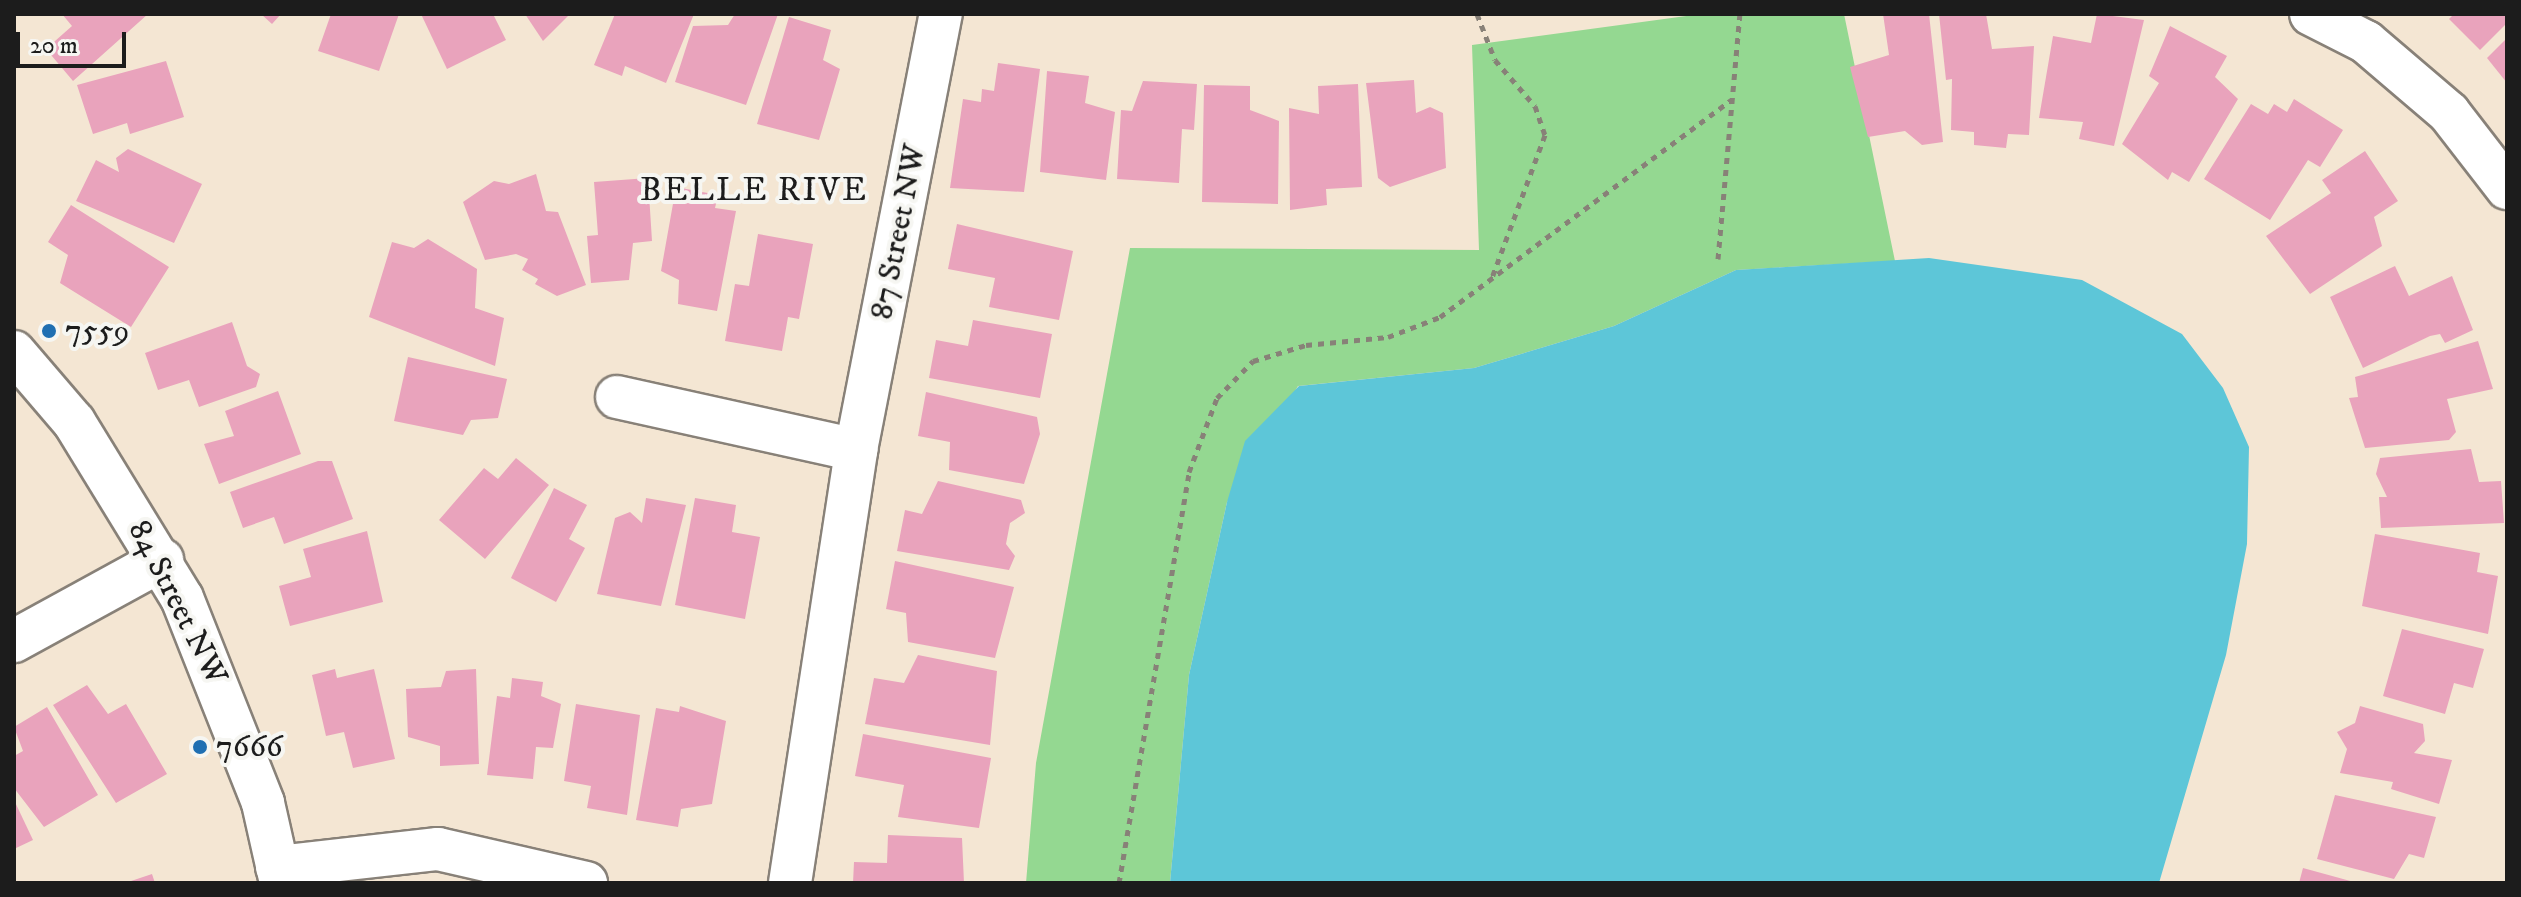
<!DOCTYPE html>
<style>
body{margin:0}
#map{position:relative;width:2521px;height:897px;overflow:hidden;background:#f4e6d3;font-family:"IM FELL DW Pica",serif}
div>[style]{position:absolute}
.green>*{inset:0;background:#94d891}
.water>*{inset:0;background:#5dc6d8}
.building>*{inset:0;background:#e9a3bc}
.path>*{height:5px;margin-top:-2.5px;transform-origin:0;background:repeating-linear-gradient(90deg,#888178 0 6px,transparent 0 12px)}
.roads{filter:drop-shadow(2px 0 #888178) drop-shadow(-2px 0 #888178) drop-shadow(0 2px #888178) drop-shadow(0 -2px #888178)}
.minor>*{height:42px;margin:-21px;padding:0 21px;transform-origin:21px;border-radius:21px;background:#fff}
.dots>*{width:22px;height:22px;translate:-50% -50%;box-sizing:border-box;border:4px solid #f6f6f2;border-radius:50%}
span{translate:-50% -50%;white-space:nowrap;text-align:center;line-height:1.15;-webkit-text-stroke:8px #f6f6f2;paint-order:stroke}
.street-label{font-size:32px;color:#1c1c1c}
.poi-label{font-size:32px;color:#1c1c1c}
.left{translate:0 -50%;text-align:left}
.neighbourhood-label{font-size:34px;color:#1c1c1c;letter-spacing:2px}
.frame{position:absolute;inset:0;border:16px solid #1c1c1c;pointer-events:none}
.scale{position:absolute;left:16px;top:32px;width:110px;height:36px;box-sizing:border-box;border:4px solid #1c1c1c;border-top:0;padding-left:10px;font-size:24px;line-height:28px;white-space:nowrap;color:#1c1c1c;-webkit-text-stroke:6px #f6f6f2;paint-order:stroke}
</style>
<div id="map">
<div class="green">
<div style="clip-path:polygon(1701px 14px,1844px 14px,1895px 261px,1736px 270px,1614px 326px,1474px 368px,1298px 386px,1227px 502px,1189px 675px,1170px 883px,1026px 883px,1036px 763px,1130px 248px,1479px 250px,1472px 45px)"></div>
</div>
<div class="water">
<div style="clip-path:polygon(1929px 258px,2082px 280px,2182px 334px,2223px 388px,2249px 447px,2247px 544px,2226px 655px,2159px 883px,1170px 883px,1189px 675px,1227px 502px,1245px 441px,1299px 386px,1474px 368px,1614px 326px,1736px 270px)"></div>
</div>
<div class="building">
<div style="clip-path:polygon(62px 14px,148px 14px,73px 81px,46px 49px,72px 26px)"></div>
<div style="clip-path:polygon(261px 14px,281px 14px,272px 24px)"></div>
<div style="clip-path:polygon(331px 14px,399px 14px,379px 71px,318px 51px)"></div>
<div style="clip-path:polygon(421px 14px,493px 14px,506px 40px,447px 69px)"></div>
<div style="clip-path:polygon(525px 14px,570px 14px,543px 41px)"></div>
<div style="clip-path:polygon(615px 14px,694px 14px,666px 83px,625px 66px,622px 76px,594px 65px)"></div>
<div style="clip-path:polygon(735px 14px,778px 14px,746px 105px,675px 82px,693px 26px,728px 25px)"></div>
<div style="clip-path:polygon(1883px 14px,1929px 14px,1943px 142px,1922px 145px,1905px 131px,1868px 137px,1850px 67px,1889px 55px)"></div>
<div style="clip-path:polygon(1939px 14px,1986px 14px,1992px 49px,2034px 46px,2029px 135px,2008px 134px,2006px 148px,1974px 145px,1974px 132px,1951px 130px,1952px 79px,1946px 80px)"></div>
<div style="clip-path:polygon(2097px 14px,2144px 20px,2114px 146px,2079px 139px,2083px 122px,2039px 118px,2053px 36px,2091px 43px)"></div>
<div style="clip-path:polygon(2454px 14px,2507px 14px,2507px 23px,2480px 50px,2449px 19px)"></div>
<div style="clip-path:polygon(789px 17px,831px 30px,823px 60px,840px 69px,819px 140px,757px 124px)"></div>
<div style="clip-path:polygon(2170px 26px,2227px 56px,2215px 77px,2238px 99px,2189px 182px,2172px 172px,2168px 180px,2122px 144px,2159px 83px,2149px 76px)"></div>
<div style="clip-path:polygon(2507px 38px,2507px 83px,2487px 58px)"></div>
<div style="clip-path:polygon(166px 61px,184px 117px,130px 134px,127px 123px,93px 134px,77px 85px)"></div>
<div style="clip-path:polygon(998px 63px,1040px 69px,1024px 192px,950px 188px,963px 99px,981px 102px,982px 89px,994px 91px)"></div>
<div style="clip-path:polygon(1047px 71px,1089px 76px,1085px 103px,1115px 112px,1106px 180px,1040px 172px)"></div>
<div style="clip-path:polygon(1414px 80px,1416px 113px,1430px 107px,1443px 113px,1446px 168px,1390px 187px,1378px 178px,1366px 83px)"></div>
<div style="clip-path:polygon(1143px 81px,1197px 84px,1194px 130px,1182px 129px,1179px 183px,1117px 179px,1121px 110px,1132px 111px)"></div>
<div style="clip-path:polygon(1358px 84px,1362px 187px,1326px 189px,1327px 205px,1290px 210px,1289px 108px,1319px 114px,1318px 86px)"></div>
<div style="clip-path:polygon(1204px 85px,1250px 86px,1250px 110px,1279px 121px,1278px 204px,1202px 202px)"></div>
<div style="clip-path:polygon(2294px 99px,2343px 130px,2320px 167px,2308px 160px,2270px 220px,2204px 179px,2251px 104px,2268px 114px,2274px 104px,2287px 112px)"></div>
<div style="clip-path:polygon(128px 149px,202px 184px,174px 243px,76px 201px,96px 160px,119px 172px,116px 158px)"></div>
<div style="clip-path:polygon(2365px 151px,2398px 201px,2374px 217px,2382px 246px,2310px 294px,2266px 236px,2331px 193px,2322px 180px)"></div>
<div style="clip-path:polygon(536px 174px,546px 211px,558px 212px,586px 285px,557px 296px,535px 284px,538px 279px,522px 270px,528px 259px,516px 254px,485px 260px,463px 202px,494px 181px,509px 184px)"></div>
<div style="clip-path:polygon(648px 178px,652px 241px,633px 243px,629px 280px,591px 283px,587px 236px,598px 235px,594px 182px)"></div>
<div style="clip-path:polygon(676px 187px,718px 195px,715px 208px,736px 211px,717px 311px,678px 304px,679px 280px,661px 271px)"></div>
<div style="clip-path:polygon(71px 205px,169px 267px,131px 327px,60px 283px,68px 255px,48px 242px)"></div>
<div style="clip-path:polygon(957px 224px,1073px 251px,1059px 320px,989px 307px,995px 278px,948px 269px)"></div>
<div style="clip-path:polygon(758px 234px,813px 244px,799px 319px,788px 317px,782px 351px,725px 341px,735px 284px,749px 286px)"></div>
<div style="clip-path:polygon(428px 239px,477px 269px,475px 308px,504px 318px,495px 366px,369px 317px,392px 242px,414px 248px)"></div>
<div style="clip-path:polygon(2395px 266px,2409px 296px,2452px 276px,2473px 330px,2445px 343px,2440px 334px,2430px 336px,2363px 368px,2330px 297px)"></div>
<div style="clip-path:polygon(973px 320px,1052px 334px,1040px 398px,929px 378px,936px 340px,968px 346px)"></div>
<div style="clip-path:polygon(232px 322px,247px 366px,260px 374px,256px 387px,199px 407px,189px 380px,158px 390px,145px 353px)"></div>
<div style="clip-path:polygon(2478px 341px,2493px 389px,2447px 399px,2456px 432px,2449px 440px,2365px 448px,2349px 398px,2358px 397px,2355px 377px)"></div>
<div style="clip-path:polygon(408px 357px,507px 379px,498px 418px,471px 420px,463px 435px,394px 421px)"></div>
<div style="clip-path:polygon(278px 391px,301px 454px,219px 484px,204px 444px,234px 436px,225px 411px)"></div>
<div style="clip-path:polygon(926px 392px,1037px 417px,1040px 434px,1024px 484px,949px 470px,950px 442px,918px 436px)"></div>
<div style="clip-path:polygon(2471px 449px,2479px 482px,2501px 481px,2504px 523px,2381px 528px,2379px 497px,2387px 497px,2376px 474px,2380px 458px)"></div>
<div style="clip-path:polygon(516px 458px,549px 485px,485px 559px,439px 520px,484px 468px,498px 479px)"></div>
<div style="clip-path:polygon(318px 461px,332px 461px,353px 519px,284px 544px,274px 517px,243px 528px,230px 492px)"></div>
<div style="clip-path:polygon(938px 481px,1021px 500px,1025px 513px,1010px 523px,1006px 544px,1015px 556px,1009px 570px,897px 551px,905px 510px,922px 514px)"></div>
<div style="clip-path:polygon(554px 488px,587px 505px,569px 539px,585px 548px,556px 602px,511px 578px)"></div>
<div style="clip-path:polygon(646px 498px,686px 505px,661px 606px,597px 594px,615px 518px,630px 512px,642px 523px)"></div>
<div style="clip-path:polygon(695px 498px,736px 505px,732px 532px,760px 537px,745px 619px,675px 605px)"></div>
<div style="clip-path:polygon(367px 531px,383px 602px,290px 626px,279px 586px,311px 577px,303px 549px)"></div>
<div style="clip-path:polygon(2375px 534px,2480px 553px,2477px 572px,2498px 576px,2488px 634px,2362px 606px)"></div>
<div style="clip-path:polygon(895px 561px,1014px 587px,995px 658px,908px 642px,906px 613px,886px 609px)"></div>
<div style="clip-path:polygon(2402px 629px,2484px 649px,2473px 688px,2454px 683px,2445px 714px,2383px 696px)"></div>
<div style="clip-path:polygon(918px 655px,997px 671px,990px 745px,865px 724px,874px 678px,904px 683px)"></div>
<div style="clip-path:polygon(335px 669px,337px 678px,374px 669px,395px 759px,353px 768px,344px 732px,326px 736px,312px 675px)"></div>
<div style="clip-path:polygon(476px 669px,479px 764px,440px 766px,440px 746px,408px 737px,406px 689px,441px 687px,446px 671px)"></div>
<div style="clip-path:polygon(512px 678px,543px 682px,541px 696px,561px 704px,553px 748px,536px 747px,533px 779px,487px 775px,497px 696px,510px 698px)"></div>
<div style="clip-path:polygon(87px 685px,108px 714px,126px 704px,167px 774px,116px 803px,53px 705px)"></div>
<div style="clip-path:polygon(576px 704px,640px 715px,627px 815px,587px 808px,591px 786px,564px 781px)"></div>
<div style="clip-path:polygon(680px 706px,726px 721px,712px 804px,681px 809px,678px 827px,636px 820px,656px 708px,679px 712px)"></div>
<div style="clip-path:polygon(2360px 706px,2423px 724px,2425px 741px,2414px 753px,2452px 760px,2439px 804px,2391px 789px,2393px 782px,2340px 773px,2347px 749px,2337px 732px,2355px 723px)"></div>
<div style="clip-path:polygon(47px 707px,98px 795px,44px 827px,14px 788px,14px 756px,23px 751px,14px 727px)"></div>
<div style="clip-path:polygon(863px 734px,991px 758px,979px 828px,898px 817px,904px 785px,855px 776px)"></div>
<div style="clip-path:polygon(2335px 795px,2436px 817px,2424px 858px,2409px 854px,2394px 879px,2317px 859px)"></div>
<div style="clip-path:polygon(14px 800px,33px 840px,14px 849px)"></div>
<div style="clip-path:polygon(888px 835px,962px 838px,964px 883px,853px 883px,854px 862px,887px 863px)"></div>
<div style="clip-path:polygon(2303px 868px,2354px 882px,2354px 883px,2299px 883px)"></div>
<div style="clip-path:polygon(152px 874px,155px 883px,128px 883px,128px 882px)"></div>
</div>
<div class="path">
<div style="left:1477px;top:14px;width:49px;rotate:68.6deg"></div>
<div style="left:1495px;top:60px;width:61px;rotate:49deg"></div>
<div style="left:1535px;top:106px;width:31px;rotate:71deg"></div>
<div style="left:1545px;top:135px;width:155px;rotate:110.4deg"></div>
<div style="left:1718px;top:259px;width:246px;rotate:-84.9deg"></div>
<div style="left:1119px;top:883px;width:417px;rotate:-80.3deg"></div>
<div style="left:1189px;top:472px;width:79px;rotate:-69.3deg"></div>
<div style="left:1217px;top:398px;width:52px;rotate:-45.8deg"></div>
<div style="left:1253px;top:361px;width:55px;rotate:-16.8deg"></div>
<div style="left:1306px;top:345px;width:82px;rotate:-5.6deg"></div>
<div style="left:1388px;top:337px;width:56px;rotate:-21deg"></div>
<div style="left:1440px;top:317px;width:363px;rotate:-36.7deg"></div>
</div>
<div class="roads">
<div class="minor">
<div style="left:2311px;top:14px;width:62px;rotate:27deg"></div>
<div style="left:2366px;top:42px;width:109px;rotate:40.5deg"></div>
<div style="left:2449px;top:113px;width:95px;rotate:52.3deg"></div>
<div style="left:14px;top:352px;width:92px;rotate:49.4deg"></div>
<div style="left:74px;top:422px;width:206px;rotate:58.5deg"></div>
<div style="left:182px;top:598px;width:220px;rotate:68.4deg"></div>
<div style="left:263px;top:803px;width:82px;rotate:77.3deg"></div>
<div style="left:617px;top:397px;width:245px;rotate:12.5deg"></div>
<div style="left:14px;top:641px;width:169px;rotate:-28.7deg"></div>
<div style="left:277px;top:867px;width:162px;rotate:-6.4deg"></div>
<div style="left:438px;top:849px;width:152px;rotate:12.9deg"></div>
<div style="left:790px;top:883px;width:438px;rotate:-81.3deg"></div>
<div style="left:856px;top:450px;width:444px;rotate:-79deg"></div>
</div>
</div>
<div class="dots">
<div style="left:49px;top:331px;background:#1f6fb2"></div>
<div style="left:200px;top:747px;background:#1f6fb2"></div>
</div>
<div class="street-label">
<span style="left:899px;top:232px;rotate:-79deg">87 Street NW</span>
<span style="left:177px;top:603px;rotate:63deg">84 Street NW</span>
</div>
<div class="poi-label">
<span class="left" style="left:65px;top:331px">7559</span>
<span class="left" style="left:216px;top:747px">7666</span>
</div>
<div class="neighbourhood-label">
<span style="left:754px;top:191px">BELLE RIVE</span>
</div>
<div class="frame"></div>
<div class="scale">20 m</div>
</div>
